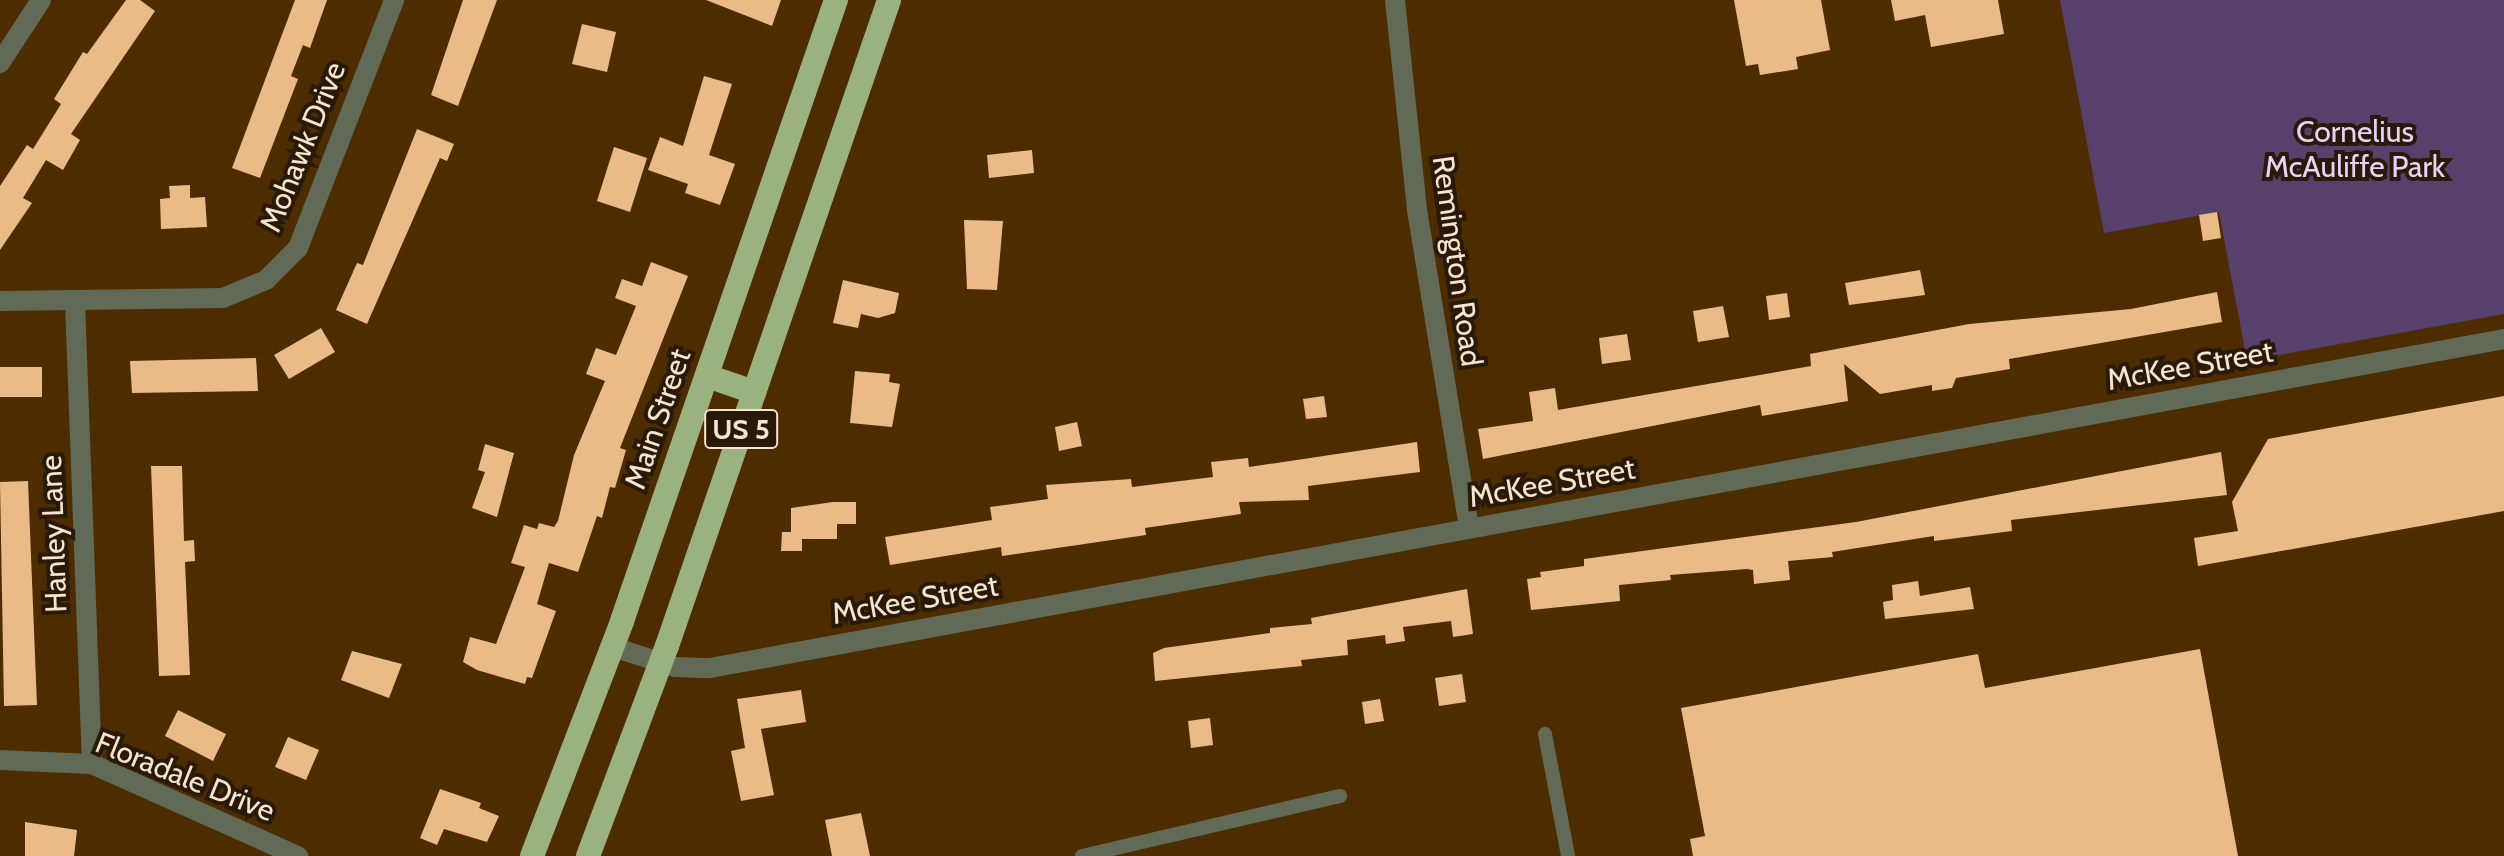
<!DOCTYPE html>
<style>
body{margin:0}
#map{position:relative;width:2504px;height:856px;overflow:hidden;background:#4d2d00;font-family:Cabin,sans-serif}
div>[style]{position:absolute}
.green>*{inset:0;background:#58406c}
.building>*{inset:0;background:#eabb86}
.lane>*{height:14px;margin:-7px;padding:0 7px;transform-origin:7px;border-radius:7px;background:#606a56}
.street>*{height:20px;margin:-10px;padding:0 10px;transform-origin:10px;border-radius:10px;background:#606a56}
.highway>*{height:24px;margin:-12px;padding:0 12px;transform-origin:12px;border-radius:12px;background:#99b280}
span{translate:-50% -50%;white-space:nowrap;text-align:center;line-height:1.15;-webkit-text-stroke:8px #281908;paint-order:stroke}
.shield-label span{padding:2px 6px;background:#281908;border:2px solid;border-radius:6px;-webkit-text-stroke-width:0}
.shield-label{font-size:28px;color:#f9e4ce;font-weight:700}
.park-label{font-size:30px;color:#e5d4f4}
.street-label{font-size:30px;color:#f9e4ce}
</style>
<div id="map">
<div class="green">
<div style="clip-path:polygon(2060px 0,2504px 0,2504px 314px,2247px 361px,2219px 212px,2104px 233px)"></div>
</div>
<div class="building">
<div style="clip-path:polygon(126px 0,140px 0,155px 11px,71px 134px,80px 140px,63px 170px,46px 160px,23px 198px,32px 203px,0 250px,0 186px,27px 145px,33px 149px,61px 104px,54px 99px,83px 52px,87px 54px)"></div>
<div style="clip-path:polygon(295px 0,327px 0,310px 48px,303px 45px,291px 76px,298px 79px,260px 178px,232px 168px)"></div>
<div style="clip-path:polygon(463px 0,497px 0,458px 106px,431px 95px)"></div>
<div style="clip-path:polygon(706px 0,781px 0,772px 26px)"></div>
<div style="clip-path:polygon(1734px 0,1821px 0,1830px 50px,1796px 57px,1798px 69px,1760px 75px,1758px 64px,1746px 66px)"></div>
<div style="clip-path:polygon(1891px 0,1998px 0,2004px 34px,1931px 47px,1925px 15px,1895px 21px)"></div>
<div style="clip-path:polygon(582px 24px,616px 32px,607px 72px,572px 64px)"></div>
<div style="clip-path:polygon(704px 76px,732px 84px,709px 155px,735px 164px,720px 205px,685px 193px,688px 184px,648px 170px,660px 137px,683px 146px)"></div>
<div style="clip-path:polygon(417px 129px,454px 144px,447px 161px,440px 158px,367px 324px,336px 310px,357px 263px,363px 265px)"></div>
<div style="clip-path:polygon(614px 147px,647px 158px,630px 212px,597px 201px)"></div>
<div style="clip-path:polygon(1032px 150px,1034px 173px,989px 178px,987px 155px)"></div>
<div style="clip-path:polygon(190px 185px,190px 198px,205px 197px,207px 227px,161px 229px,160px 199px,170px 198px,169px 186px)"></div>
<div style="clip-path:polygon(2217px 212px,2221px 238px,2203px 241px,2199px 215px)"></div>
<div style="clip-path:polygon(964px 220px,1003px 221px,997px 290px,967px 289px)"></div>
<div style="clip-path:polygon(651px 262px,688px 276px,620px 448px,626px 450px,615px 488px,610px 487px,602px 518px,597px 516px,578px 572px,549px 563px,537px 604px,556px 611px,532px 678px,527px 677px,525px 684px,477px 670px,463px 662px,470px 637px,496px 644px,525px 567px,511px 563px,524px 525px,537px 529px,539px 523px,554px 527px,558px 521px,574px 455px,605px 381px,586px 374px,596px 348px,616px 355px,636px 306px,615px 298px,622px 279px,642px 286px)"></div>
<div style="clip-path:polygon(1920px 270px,1925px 295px,1849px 305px,1845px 283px)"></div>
<div style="clip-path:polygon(843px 280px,899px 293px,895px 313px,878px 318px,861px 314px,858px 328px,833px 323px)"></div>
<div style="clip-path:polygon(2217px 292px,2222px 322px,2009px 359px,2010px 369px,1956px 378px,1952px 388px,1932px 391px,1932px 385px,1880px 394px,1844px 364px,1848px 401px,1762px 416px,1760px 405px,1483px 459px,1478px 429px,1533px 421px,1529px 392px,1555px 388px,1558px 410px,1811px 366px,1810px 354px,1969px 324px,2131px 309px)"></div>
<div style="clip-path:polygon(1787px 293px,1790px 317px,1769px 320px,1766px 296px)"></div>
<div style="clip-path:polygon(1723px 306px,1729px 337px,1698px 342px,1693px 311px)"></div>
<div style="clip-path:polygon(321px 328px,335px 352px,289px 379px,274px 355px)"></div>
<div style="clip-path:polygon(1627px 334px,1631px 360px,1602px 364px,1599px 338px)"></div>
<div style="clip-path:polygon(256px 358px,258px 391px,132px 393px,130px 361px)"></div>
<div style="clip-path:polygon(0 367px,42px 367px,42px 397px,0 397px)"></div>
<div style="clip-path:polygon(855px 371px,890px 374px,889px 382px,900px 384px,892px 427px,850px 423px)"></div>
<div style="clip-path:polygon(1324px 396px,1327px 417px,1306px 419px,1303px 399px)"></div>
<div style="clip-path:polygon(2504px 396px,2504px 511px,2198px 566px,2194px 538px,2238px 531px,2232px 502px,2268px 439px)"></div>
<div style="clip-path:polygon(1077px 422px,1082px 446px,1059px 451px,1055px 427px)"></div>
<div style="clip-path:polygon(1417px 442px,1420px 472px,1308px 486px,1309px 500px,1239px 502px,1241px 514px,1145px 528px,1146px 535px,1002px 556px,1001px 547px,890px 565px,885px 537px,992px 520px,990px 507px,1048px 499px,1046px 485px,1131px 479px,1132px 487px,1213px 477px,1211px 462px,1248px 458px,1249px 467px)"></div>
<div style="clip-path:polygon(485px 444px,514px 453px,497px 517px,472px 508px,485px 472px,478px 470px)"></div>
<div style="clip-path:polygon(2221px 452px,2227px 495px,2011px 520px,2012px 531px,1934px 541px,1934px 536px,1832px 552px,1833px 557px,1788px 561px,1790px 580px,1754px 584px,1753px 570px,1747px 569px,1670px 575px,1671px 580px,1619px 585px,1620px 601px,1531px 610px,1527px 579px,1541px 577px,1540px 572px,1584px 566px,1584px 559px,1856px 522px)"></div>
<div style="clip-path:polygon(151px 466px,182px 466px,184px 541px,194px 540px,195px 561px,185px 562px,190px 675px,159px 676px)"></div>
<div style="clip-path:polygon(28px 481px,37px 705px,4px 706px,0 482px)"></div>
<div style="clip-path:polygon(833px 502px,856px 502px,856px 524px,837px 524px,837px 539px,802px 539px,802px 551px,781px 551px,782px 532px,791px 532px,791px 508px)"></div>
<div style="clip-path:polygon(1918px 581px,1920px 596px,1970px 587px,1974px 609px,1885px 619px,1883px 602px,1893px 600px,1892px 585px)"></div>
<div style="clip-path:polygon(1467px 589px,1473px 634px,1453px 637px,1451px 621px,1403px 627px,1405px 641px,1386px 644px,1385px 635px,1347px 640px,1348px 655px,1301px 660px,1302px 666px,1155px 681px,1153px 653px,1164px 648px,1270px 633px,1270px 628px,1312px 624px,1311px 618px)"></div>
<div style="clip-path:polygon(2200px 649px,2238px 856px,1693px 856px,1690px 839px,1705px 836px,1681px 708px,1978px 654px,1985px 688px)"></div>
<div style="clip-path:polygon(352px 651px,402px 664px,389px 698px,341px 680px)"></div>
<div style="clip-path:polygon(1462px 674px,1466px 702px,1439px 706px,1435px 678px)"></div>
<div style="clip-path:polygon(801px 690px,806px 722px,761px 729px,774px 795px,741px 801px,731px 751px,745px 748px,737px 699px)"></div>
<div style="clip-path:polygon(1380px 699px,1384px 721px,1365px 724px,1362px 702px)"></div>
<div style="clip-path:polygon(178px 710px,226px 734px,213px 761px,165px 736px)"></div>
<div style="clip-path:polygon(1210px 718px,1213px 745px,1191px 748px,1188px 721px)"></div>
<div style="clip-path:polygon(288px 737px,319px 750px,306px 780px,275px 767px)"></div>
<div style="clip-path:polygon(440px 789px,481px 803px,479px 808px,499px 816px,487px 842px,444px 829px,437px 845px,420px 838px)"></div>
<div style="clip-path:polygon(861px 813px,870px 856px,832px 856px,825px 820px)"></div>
<div style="clip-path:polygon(25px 822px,77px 830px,74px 856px,25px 856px)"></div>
</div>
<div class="lane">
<div style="left:1545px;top:734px;width:124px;rotate:79.3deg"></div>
<div style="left:1082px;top:856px;width:265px;rotate:-13.1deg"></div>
</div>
<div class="street">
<div style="left:1395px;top:0;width:211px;rotate:84deg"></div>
<div style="left:1417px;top:210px;width:323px;rotate:80.7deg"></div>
<div style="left:0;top:63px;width:75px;rotate:-56.9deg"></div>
<div style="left:0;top:301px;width:223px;rotate:-0.8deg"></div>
<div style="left:223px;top:298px;width:47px;rotate:-22.7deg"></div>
<div style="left:266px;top:280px;width:45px;rotate:-45deg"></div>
<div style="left:298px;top:248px;width:266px;rotate:-68.8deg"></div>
<div style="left:75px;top:302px;width:462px;rotate:87.9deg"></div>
<div style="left:613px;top:647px;width:65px;rotate:17.9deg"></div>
<div style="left:675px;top:667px;width:35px;rotate:2deg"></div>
<div style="left:710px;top:668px;width:1824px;rotate:-10.39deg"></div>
<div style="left:0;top:760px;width:92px;rotate:2.5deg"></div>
<div style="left:92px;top:764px;width:226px;rotate:24.1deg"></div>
</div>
<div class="highway">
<div style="left:707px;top:376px;width:50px;rotate:18.8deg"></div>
<div style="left:532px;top:856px;width:252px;rotate:-69deg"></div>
<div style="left:622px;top:621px;width:657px;rotate:-70.99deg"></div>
<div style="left:588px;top:856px;width:224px;rotate:-69.4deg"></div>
<div style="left:667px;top:646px;width:683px;rotate:-71.03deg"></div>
</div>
<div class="shield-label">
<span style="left:741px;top:429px">US 5</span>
</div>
<div class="park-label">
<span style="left:2355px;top:149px">Cornelius<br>McAuliffe Park</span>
</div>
<div class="street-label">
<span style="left:303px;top:147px;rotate:-68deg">Mohawk Drive</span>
<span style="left:1457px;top:261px;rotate:82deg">Remington Road</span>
<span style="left:2190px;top:366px;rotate:-10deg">McKee Street</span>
<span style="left:658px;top:419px;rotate:-71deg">Main Street</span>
<span style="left:1552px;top:483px;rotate:-10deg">McKee Street</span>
<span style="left:54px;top:534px;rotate:-92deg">Hanley Lane</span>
<span style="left:915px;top:600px;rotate:-10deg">McKee Street</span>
<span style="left:185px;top:777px;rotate:22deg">Floradale Drive</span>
</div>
</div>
